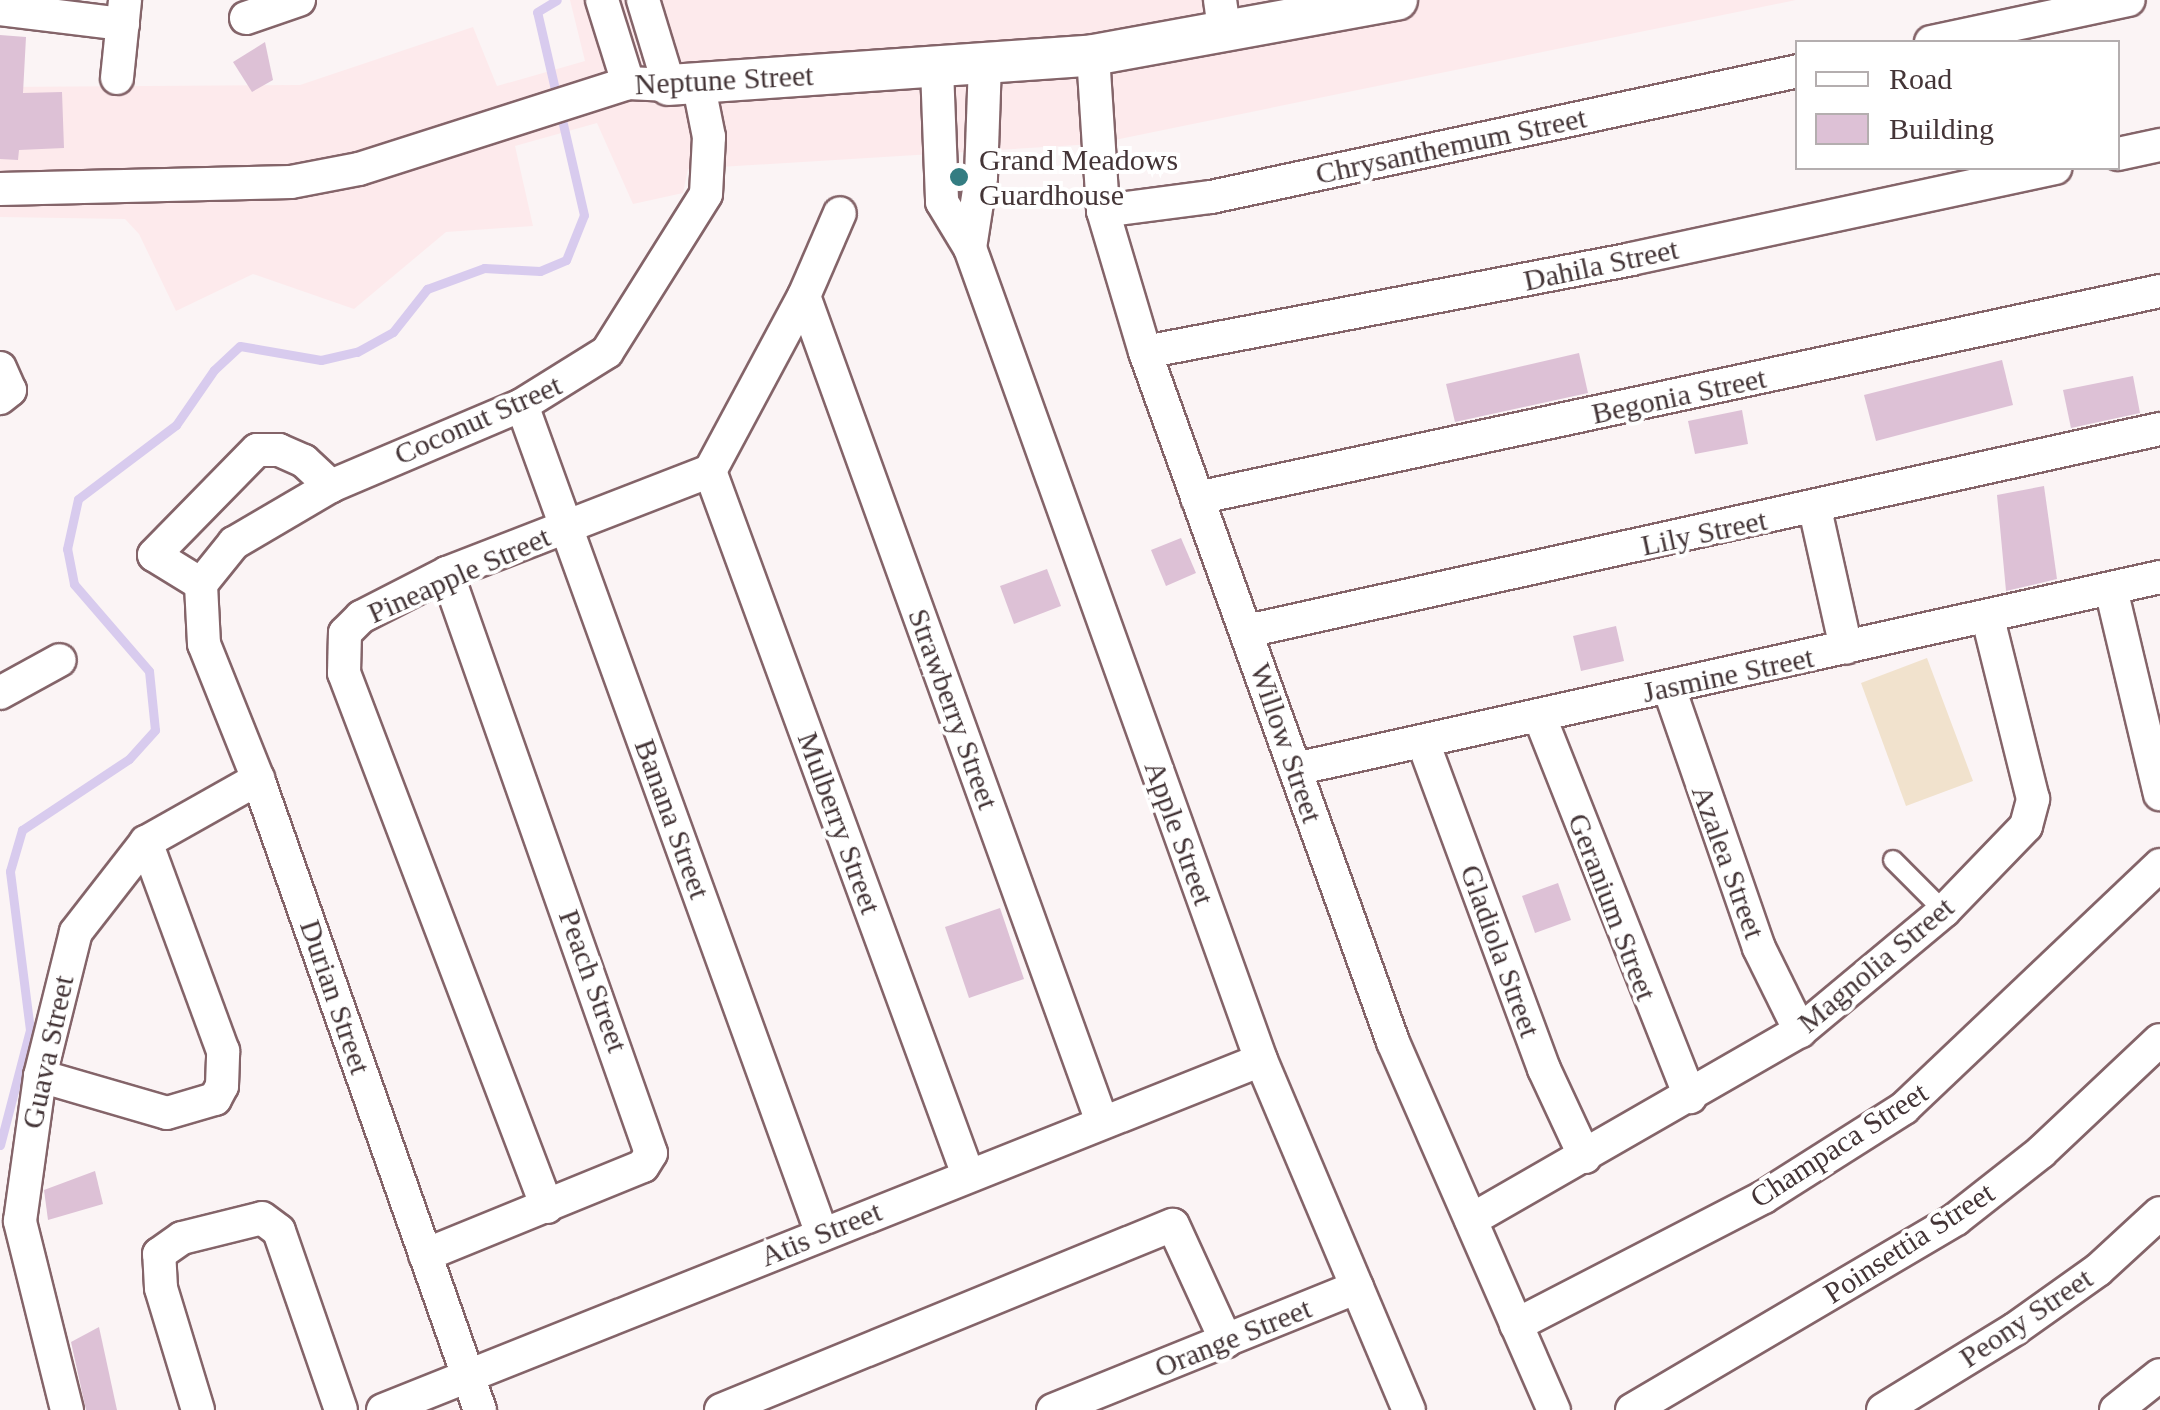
<!DOCTYPE html>
<style>
body{margin:0}
#map{position:relative;width:2160px;height:1410px;overflow:hidden;background:#fbf4f5;font-family:"Times New Roman",serif}
div>[style]{position:absolute}
.built>*{inset:0;background:#fdeaec}
.green>*{inset:0;background:#f1e2cd}
.stream>*{height:9px;margin:-4.5px;padding:0 4.5px;transform-origin:4.5px;border-radius:4.5px;background:#d8cbee}
.building>*{inset:0;background:#ddc1d6}
.roads{filter:drop-shadow(2px 0 #846469) drop-shadow(-2px 0 #846469) drop-shadow(0 2px #846469) drop-shadow(0 -2px #846469)}
.service>*{height:18px;margin:-9px;padding:0 9px;transform-origin:9px;border-radius:9px;background:#fff}
.minor>*{height:32px;margin:-16px;padding:0 16px;transform-origin:16px;border-radius:16px;background:#fff}
.tertiary>*{height:40px;margin:-20px;padding:0 20px;transform-origin:20px;border-radius:20px;background:#fff}
.dots>*{width:28px;height:28px;translate:-50% -50%;box-sizing:border-box;border:5px solid #fff;border-radius:50%}
span{translate:-50% -50%;white-space:nowrap;text-align:center;line-height:1.15;-webkit-text-stroke:8px #fff;paint-order:stroke}
.street-label{font-size:30px;color:#443537}
.poi-label{font-size:30px;color:#443537}
.left{translate:0 -50%;text-align:left}
.legend{position:absolute;left:1795px;top:40px;width:325px;height:130px;box-sizing:border-box;background:#fff;border:2px solid #b4aeaf;margin:0;padding:12px 18px;list-style:none;font-size:30px;color:#443537}
.legend li{display:flex;align-items:center;gap:20px;height:50px}
.legend b{width:50px;border:2px solid #b4aeaf}
</style>
<div id="map">
<div class="built">
<div style="clip-path:polygon(570px 0,1796px 0,1095px 144px,688px 169px,683px 193px,633px 204px,597px 123px,515px 146px,533px 226px,446px 232px,354px 309px,253px 274px,176px 311px,139px 234px,125px 219px,0 217px,0 87px,300px 85px,473px 27px,497px 86px,585px 61px)"></div>
</div>
<div class="green">
<div style="clip-path:polygon(1927px 658px,1973px 781px,1906px 806px,1861px 683px)"></div>
</div>
<div class="stream">
<div style="left:0;top:1145px;width:119px;rotate:-75.4deg"></div>
<div style="left:30px;top:1030px;width:160px;rotate:-97.2deg"></div>
<div style="left:10px;top:871px;width:43px;rotate:-73.7deg"></div>
<div style="left:22px;top:830px;width:128px;rotate:-33.6deg"></div>
<div style="left:129px;top:759px;width:39px;rotate:-48deg"></div>
<div style="left:155px;top:730px;width:59px;rotate:-95.8deg"></div>
<div style="left:149px;top:671px;width:115px;rotate:-130.8deg"></div>
<div style="left:74px;top:584px;width:36px;rotate:-101deg"></div>
<div style="left:67px;top:549px;width:51px;rotate:-77.6deg"></div>
<div style="left:78px;top:499px;width:123px;rotate:-37.1deg"></div>
<div style="left:176px;top:425px;width:67px;rotate:-55.4deg"></div>
<div style="left:214px;top:370px;width:35px;rotate:-43deg"></div>
<div style="left:240px;top:346px;width:82px;rotate:9.8deg"></div>
<div style="left:321px;top:360px;width:37px;rotate:-13deg"></div>
<div style="left:357px;top:352px;width:41px;rotate:-29.1deg"></div>
<div style="left:393px;top:332px;width:55px;rotate:-51.7deg"></div>
<div style="left:427px;top:289px;width:61px;rotate:-20.2deg"></div>
<div style="left:484px;top:268px;width:56px;rotate:3.1deg"></div>
<div style="left:540px;top:271px;width:28px;rotate:-23deg"></div>
<div style="left:566px;top:260px;width:48px;rotate:-68.2deg"></div>
<div style="left:584px;top:215px;width:208px;rotate:-103deg"></div>
<div style="left:537px;top:12px;width:23px;rotate:-31deg"></div>
</div>
<div class="building">
<div style="clip-path:polygon(0 35px,26px 37px,23px 93px,62px 92px,64px 148px,19px 150px,18px 160px,0 159px)"></div>
<div style="clip-path:polygon(265px 42px,273px 80px,252px 92px,233px 62px)"></div>
<div style="clip-path:polygon(1579px 353px,1588px 393px,1455px 422px,1446px 384px)"></div>
<div style="clip-path:polygon(2002px 360px,2013px 405px,1876px 441px,1864px 395px)"></div>
<div style="clip-path:polygon(2133px 376px,2140px 413px,2071px 428px,2063px 390px)"></div>
<div style="clip-path:polygon(1742px 410px,1748px 444px,1695px 454px,1688px 421px)"></div>
<div style="clip-path:polygon(2044px 486px,2057px 579px,2006px 591px,1997px 495px)"></div>
<div style="clip-path:polygon(1181px 538px,1196px 573px,1166px 586px,1151px 550px)"></div>
<div style="clip-path:polygon(1047px 569px,1061px 606px,1014px 624px,1000px 586px)"></div>
<div style="clip-path:polygon(1616px 626px,1624px 661px,1581px 671px,1573px 636px)"></div>
<div style="clip-path:polygon(1558px 883px,1571px 920px,1535px 933px,1522px 896px)"></div>
<div style="clip-path:polygon(1000px 908px,1024px 979px,969px 998px,945px 927px)"></div>
<div style="clip-path:polygon(95px 1171px,103px 1204px,48px 1220px,44px 1190px)"></div>
<div style="clip-path:polygon(99px 1327px,117px 1410px,86px 1410px,71px 1342px)"></div>
</div>
<div class="roads">
<div class="service">
<div style="left:1893px;top:860px;width:72px;rotate:45deg"></div>
</div>
<div class="minor">
<div style="left:602px;top:0;width:87px;rotate:72.6deg"></div>
<div style="left:1220px;top:0;width:34px;rotate:82deg"></div>
<div style="left:0;top:9px;width:124px;rotate:7deg"></div>
<div style="left:246px;top:18px;width:56px;rotate:-18.8deg"></div>
<div style="left:1931px;top:42px;width:202px;rotate:-12deg"></div>
<div style="left:1093px;top:55px;width:156px;rotate:86.3deg"></div>
<div style="left:1103px;top:211px;width:147px;rotate:73.4deg"></div>
<div style="left:1145px;top:352px;width:733px;rotate:70.23deg"></div>
<div style="left:1393px;top:1042px;width:402px;rotate:66.4deg"></div>
<div style="left:937px;top:69px;width:133px;rotate:87.8deg"></div>
<div style="left:942px;top:202px;width:54px;rotate:58.7deg"></div>
<div style="left:970px;top:248px;width:863px;rotate:70.28deg"></div>
<div style="left:1261px;top:1060px;width:380px;rotate:67.1deg"></div>
<div style="left:117px;top:78px;width:78px;rotate:-84.1deg"></div>
<div style="left:2118px;top:154px;width:43px;rotate:-12.1deg"></div>
<div style="left:0;top:189px;width:291px;rotate:-1.4deg"></div>
<div style="left:291px;top:182px;width:69px;rotate:-10.8deg"></div>
<div style="left:359px;top:169px;width:282px;rotate:-17.7deg"></div>
<div style="left:628px;top:83px;width:41px;rotate:2.8deg"></div>
<div style="left:669px;top:85px;width:89px;rotate:-107deg"></div>
<div style="left:1103px;top:211px;width:109px;rotate:-7.4deg"></div>
<div style="left:1211px;top:197px;width:600px;rotate:-12.11deg"></div>
<div style="left:970px;top:248px;width:72px;rotate:-81.2deg"></div>
<div style="left:981px;top:177px;width:112px;rotate:-88deg"></div>
<div style="left:804px;top:296px;width:878px;rotate:70.16deg"></div>
<div style="left:1145px;top:352px;width:495px;rotate:-10.8deg"></div>
<div style="left:1631px;top:259px;width:434px;rotate:-12.1deg"></div>
<div style="left:0;top:368px;width:24px;rotate:66deg"></div>
<div style="left:10px;top:390px;width:13px;rotate:141deg"></div>
<div style="left:522px;top:405px;width:882px;rotate:70.11deg"></div>
<div style="left:710px;top:471px;width:750px;rotate:69.87deg"></div>
<div style="left:1197px;top:498px;width:985px;rotate:-12.13deg"></div>
<div style="left:1815px;top:509px;width:142px;rotate:77.4deg"></div>
<div style="left:201px;top:584px;width:55px;rotate:-148.3deg"></div>
<div style="left:154px;top:555px;width:147px;rotate:-45.6deg"></div>
<div style="left:257px;top:450px;width:22px"></div>
<div style="left:279px;top:450px;width:27px;rotate:24deg"></div>
<div style="left:304px;top:461px;width:37px;rotate:43deg"></div>
<div style="left:2111px;top:589px;width:211px;rotate:76.6deg"></div>
<div style="left:1247px;top:631px;width:935px;rotate:-12.48deg"></div>
<div style="left:1669px;top:688px;width:275px;rotate:70.9deg"></div>
<div style="left:1759px;top:948px;width:93px;rotate:63.7deg"></div>
<div style="left:0;top:693px;width:68px;rotate:-28.8deg"></div>
<div style="left:1539px;top:715px;width:411px;rotate:68.4deg"></div>
<div style="left:1423px;top:742px;width:349px;rotate:69.7deg"></div>
<div style="left:1544px;top:1069px;width:97px;rotate:65deg"></div>
<div style="left:1295px;top:769px;width:886px;rotate:-12.51deg"></div>
<div style="left:40px;top:1076px;width:132px;rotate:16.2deg"></div>
<div style="left:167px;top:1113px;width:50px;rotate:-16.3deg"></div>
<div style="left:215px;top:1099px;width:15px;rotate:-62deg"></div>
<div style="left:222px;top:1086px;width:35px;rotate:-88deg"></div>
<div style="left:223px;top:1051px;width:223px;rotate:-110.2deg"></div>
<div style="left:547px;top:1207px;width:571px;rotate:-110.81deg"></div>
<div style="left:344px;top:673px;width:40px;rotate:-88.6deg"></div>
<div style="left:345px;top:633px;width:23px;rotate:-45deg"></div>
<div style="left:361px;top:617px;width:97px;rotate:-27.1deg"></div>
<div style="left:447px;top:573px;width:282px;rotate:-21.2deg"></div>
<div style="left:710px;top:471px;width:199px;rotate:-61.8deg"></div>
<div style="left:804px;top:296px;width:90px;rotate:-66.6deg"></div>
<div style="left:1471px;top:1220px;width:379px;rotate:-29.9deg"></div>
<div style="left:1800px;top:1031px;width:187px;rotate:-39.8deg"></div>
<div style="left:1944px;top:911px;width:118px;rotate:-46deg"></div>
<div style="left:2026px;top:826px;width:28px;rotate:-75deg"></div>
<div style="left:2033px;top:799px;width:187px;rotate:-104deg"></div>
<div style="left:425px;top:1255px;width:235px;rotate:-22.2deg"></div>
<div style="left:643px;top:1166px;width:15px;rotate:-58deg"></div>
<div style="left:651px;top:1153px;width:615px;rotate:-109.38deg"></div>
<div style="left:1516px;top:1325px;width:279px;rotate:-27.3deg"></div>
<div style="left:1764px;top:1197px;width:166px;rotate:-32.4deg"></div>
<div style="left:1904px;top:1108px;width:353px;rotate:-43.5deg"></div>
<div style="left:67px;top:1410px;width:195px;rotate:-104deg"></div>
<div style="left:20px;top:1221px;width:146px;rotate:-82.1deg"></div>
<div style="left:40px;top:1076px;width:148px;rotate:-76deg"></div>
<div style="left:76px;top:932px;width:114px;rotate:-52.1deg"></div>
<div style="left:146px;top:842px;width:129px;rotate:-29.4deg"></div>
<div style="left:198px;top:1410px;width:127px;rotate:-106.9deg"></div>
<div style="left:161px;top:1288px;width:34px;rotate:-93deg"></div>
<div style="left:159px;top:1254px;width:28px;rotate:-35deg"></div>
<div style="left:182px;top:1238px;width:82px;rotate:-14deg"></div>
<div style="left:262px;top:1218px;width:21px;rotate:37deg"></div>
<div style="left:279px;top:1231px;width:189px;rotate:70.9deg"></div>
<div style="left:383px;top:1410px;width:945px;rotate:-21.73deg"></div>
<div style="left:480px;top:1410px;width:669px;rotate:-109.38deg"></div>
<div style="left:258px;top:779px;width:145px;rotate:-111.8deg"></div>
<div style="left:204px;top:644px;width:60px;rotate:-92.9deg"></div>
<div style="left:201px;top:584px;width:53px;rotate:-51.2deg"></div>
<div style="left:234px;top:543px;width:113px;rotate:-30.4deg"></div>
<div style="left:331px;top:486px;width:207px;rotate:-23deg"></div>
<div style="left:522px;top:405px;width:100px;rotate:-31.9deg"></div>
<div style="left:607px;top:352px;width:186px;rotate:-57.9deg"></div>
<div style="left:706px;top:194px;width:57px;rotate:-87deg"></div>
<div style="left:709px;top:137px;width:56px;rotate:-101.3deg"></div>
<div style="left:721px;top:1410px;width:488px;rotate:-22.3deg"></div>
<div style="left:1173px;top:1225px;width:128px;rotate:65.4deg"></div>
<div style="left:1053px;top:1410px;width:328px;rotate:-22deg"></div>
<div style="left:1632px;top:1410px;width:376px;rotate:-30.5deg"></div>
<div style="left:1956px;top:1219px;width:108px;rotate:-38.2deg"></div>
<div style="left:2041px;top:1152px;width:163px;rotate:-43.3deg"></div>
<div style="left:1883px;top:1410px;width:155px;rotate:-31.5deg"></div>
<div style="left:2015px;top:1329px;width:102px;rotate:-35.4deg"></div>
<div style="left:2098px;top:1270px;width:84px;rotate:-42.6deg"></div>
<div style="left:2116px;top:1410px;width:56px;rotate:-38.5deg"></div>
</div>
<div class="tertiary">
<div style="left:669px;top:85px;width:425px;rotate:-4deg"></div>
<div style="left:1093px;top:55px;width:309px;rotate:-10.3deg"></div>
</div>
</div>
<div class="dots">
<div style="left:959px;top:177px;background:#347d82"></div>
</div>
<div class="street-label">
<span style="left:724px;top:80px;rotate:-3deg">Neptune Street</span>
<span style="left:1451px;top:146px;rotate:-12deg">Chrysanthemum Street</span>
<span style="left:1601px;top:265px;rotate:-12deg">Dahila Street</span>
<span style="left:1679px;top:396px;rotate:-12deg">Begonia Street</span>
<span style="left:478px;top:420px;rotate:-24deg">Coconut Street</span>
<span style="left:1704px;top:533px;rotate:-12deg">Lily Street</span>
<span style="left:459px;top:575px;rotate:-24deg">Pineapple Street</span>
<span style="left:1728px;top:675px;rotate:-12deg">Jasmine Street</span>
<span style="left:953px;top:709px;rotate:70deg">Strawberry Street</span>
<span style="left:1286px;top:743px;rotate:71deg">Willow Street</span>
<span style="left:672px;top:819px;rotate:70deg">Banana Street</span>
<span style="left:839px;top:823px;rotate:70deg">Mulberry Street</span>
<span style="left:1179px;top:833px;rotate:70deg">Apple Street</span>
<span style="left:1728px;top:862px;rotate:70deg">Azalea Street</span>
<span style="left:1612px;top:907px;rotate:69deg">Geranium Street</span>
<span style="left:1500px;top:951px;rotate:70deg">Gladiola Street</span>
<span style="left:1876px;top:965px;rotate:-40deg">Magnolia Street</span>
<span style="left:593px;top:981px;rotate:70deg">Peach Street</span>
<span style="left:335px;top:997px;rotate:71deg">Durian Street</span>
<span style="left:48px;top:1052px;rotate:-78deg">Guava Street</span>
<span style="left:1839px;top:1145px;rotate:-33deg">Champaca Street</span>
<span style="left:821px;top:1234px;rotate:-22deg">Atis Street</span>
<span style="left:1909px;top:1243px;rotate:-33deg">Poinsettia Street</span>
<span style="left:2026px;top:1318px;rotate:-34deg">Peony Street</span>
<span style="left:1233px;top:1338px;rotate:-22deg">Orange Street</span>
</div>
<div class="poi-label">
<span class="left" style="left:979px;top:177px">Grand Meadows<br>Guardhouse</span>
</div>
<ul class="legend">
<li><b style="height:12px;background:#fff"></b>Road</li>
<li><b style="height:28px;background:#ddc1d6"></b>Building</li>
</ul>
</div>
